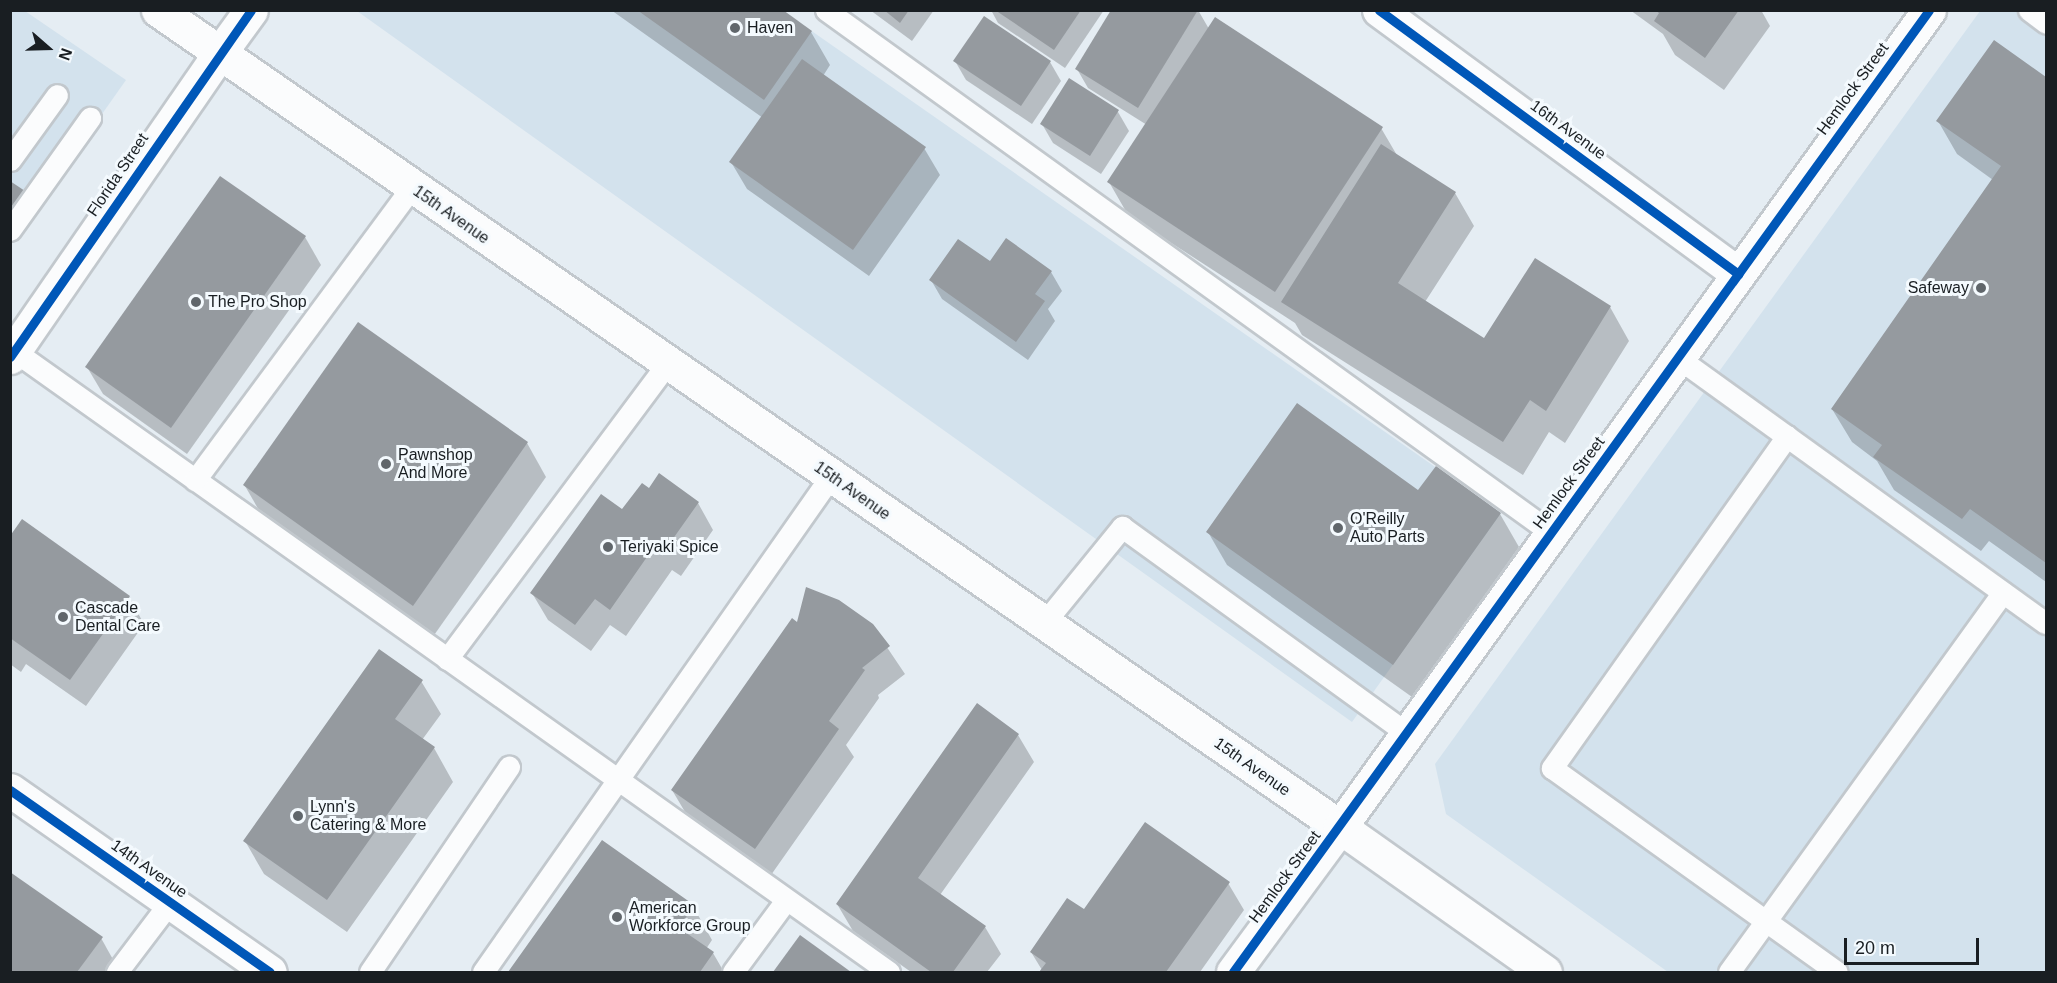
<!DOCTYPE html>
<style>
body{margin:0}
#map{position:relative;width:2057px;height:983px;overflow:hidden;background:#e5edf3;font-family:Arial,sans-serif}
div>[style]{position:absolute}
.built>*{inset:0;background:#d3e2ed}
.shadow>*{inset:0;background:#0003}
.building>*{inset:0;background:#959a9f}
.roads{filter:drop-shadow(2px 0 #c2c8cd) drop-shadow(-2px 0 #c2c8cd) drop-shadow(0 2px #c2c8cd) drop-shadow(0 -2px #c2c8cd)}
.service>*{height:21px;margin:-10.5px;padding:0 10.5px;transform-origin:10.5px;border-radius:10.5px;background:#fbfcfd}
.minor>*{height:33px;margin:-16.5px;padding:0 16.5px;transform-origin:16.5px;border-radius:16.5px;background:#fbfcfd}
.tertiary>*{height:33px;margin:-16.5px;padding:0 16.5px;transform-origin:16.5px;border-radius:16.5px;background:#fbfcfd}
.primary>*{height:33px;margin:-16.5px;padding:0 16.5px;transform-origin:16.5px;border-radius:16.5px;background:#fbfcfd}
.cycleway>*{height:9px;margin:-4.5px;padding:0 4.5px;transform-origin:4.5px;border-radius:4.5px;background:#0057b8}
.dots>*{width:16px;height:16px;translate:-50% -50%;box-sizing:border-box;border:3px solid #f4fafe;border-radius:50%}
span{translate:-50% -50%;white-space:nowrap;text-align:center;line-height:1.15;-webkit-text-stroke:6px #f4fafe;paint-order:stroke}
.poi-label{font-size:16px;color:#191e22}
.left{translate:0 -50%;text-align:left}
.right{translate:-100% -50%;text-align:right}
.street-label{font-size:16px;color:#191e22}
.frame{position:absolute;inset:0;border:12px solid #191e22;pointer-events:none}
.north{position:absolute;left:18px;top:18px;width:60px;height:60px;-webkit-text-stroke:4px #f4fafe;paint-order:stroke;rotate:110deg;font-size:16px;font-weight:700;line-height:24px;text-align:center;color:#191e22}
.north::after{content:'';display:block;margin:auto;width:21px;height:27px;background:#191e22;clip-path:polygon(50% 0,100% 100%,50% 72%,0 100%)}
.scale{position:absolute;left:1844px;top:938px;width:135px;height:27px;box-sizing:border-box;border:3px solid #191e22;border-top:0;padding-left:8px;font-size:18px;line-height:21px;white-space:nowrap;color:#191e22;-webkit-text-stroke:4px #f4fafe;paint-order:stroke}
</style>
<div id="map">
<div class="built">
<div style="clip-path:polygon(11px 11px,25px 11px,126px 80px,11px 243px)"></div>
<div style="clip-path:polygon(357px 11px,783px 11px,1501px 513px,1352px 722px)"></div>
<div style="clip-path:polygon(1980px 11px,2046px 11px,2046px 972px,1668px 972px,1446px 814px,1435px 764px)"></div>
</div>
<div class="shadow">
<div style="clip-path:polygon(611px 10px,781px 10px,811px 32px,830px 65px,823px 76px,924px 148px,940px 175px,869px 276px,747px 189px,731px 162px,763px 118px)"></div>
<div style="clip-path:polygon(870px 10px,934px 10px,912px 41px)"></div>
<div style="clip-path:polygon(991px 10px,1104px 10px,1065px 68px,998px 23px)"></div>
<div style="clip-path:polygon(1113px 10px,1198px 10px,1209px 29px,1381px 128px,1398px 157px,1455px 193px,1474px 226px,1425px 302px,1485px 340px,1610px 307px,1629px 341px,1565px 443px,1549px 432px,1523px 475px,1302px 335px,1295px 323px,1128px 215px,1109px 182px,1147px 125px,1088px 88px,1077px 69px)"></div>
<div style="clip-path:polygon(1630px 10px,1761px 10px,1770px 26px,1724px 90px,1675px 55px,1663px 34px)"></div>
<div style="clip-path:polygon(1994px 43px,2046px 79px,2046px 582px,1989px 541px,1981px 551px,1894px 490px,1877px 461px,1852px 442px,1832px 409px,1993px 180px,1957px 154px,1938px 121px)"></div>
<div style="clip-path:polygon(955px 61px,1050px 62px,1061px 81px,1032px 124px,966px 80px)"></div>
<div style="clip-path:polygon(1118px 112px,1129px 131px,1101px 174px,1053px 143px,1042px 124px)"></div>
<div style="clip-path:polygon(221px 178px,305px 237px,321px 265px,187px 454px,103px 394px,87px 367px)"></div>
<div style="clip-path:polygon(990px 264px,1051px 272px,1062px 291px,1048px 309px,1055px 321px,1028px 360px,942px 299px,931px 280px)"></div>
<div style="clip-path:polygon(359px 324px,527px 443px,546px 477px,432px 638px,264px 519px,245px 486px)"></div>
<div style="clip-path:polygon(649px 490px,698px 503px,713px 530px,681px 576px,672px 570px,626px 636px,610px 625px,591px 651px,548px 620px,532px 593px)"></div>
<div style="clip-path:polygon(1500px 514px,1519px 547px,1412px 697px,1227px 565px,1208px 532px)"></div>
<div style="clip-path:polygon(10px 539px,129px 597px,144px 624px,86px 706px,26px 664px,21px 672px,10px 664px)"></div>
<div style="clip-path:polygon(798px 625px,872px 625px,905px 674px,878px 695px,879px 698px,846px 745px,854px 757px,771px 875px,688px 817px,672px 790px)"></div>
<div style="clip-path:polygon(421px 681px,441px 714px,422px 740px,434px 748px,453px 782px,347px 932px,264px 874px,245px 841px)"></div>
<div style="clip-path:polygon(1018px 735px,1034px 762px,940px 895px,985px 927px,1001px 954px,987px 972px,911px 972px,853px 931px,837px 904px)"></div>
<div style="clip-path:polygon(602px 842px,693px 906px,712px 940px,706px 949px,713px 953px,724px 972px,510px 972px)"></div>
<div style="clip-path:polygon(10px 873px,101px 938px,120px 972px,10px 972px)"></div>
<div style="clip-path:polygon(1228px 883px,1244px 910px,1200px 972px,1040px 972px,1042px 970px,1031px 952px,1084px 911px)"></div>
<div style="clip-path:polygon(800px 937px,849px 972px,775px 972px)"></div>
</div>
<div class="building">
<div style="clip-path:polygon(637px 10px,783px 10px,812px 31px,764px 100px)"></div>
<div style="clip-path:polygon(884px 10px,909px 10px,900px 23px)"></div>
<div style="clip-path:polygon(995px 10px,1081px 10px,1054px 50px)"></div>
<div style="clip-path:polygon(1111px 10px,1198px 10px,1138px 108px,1075px 69px)"></div>
<div style="clip-path:polygon(1655px 10px,1739px 10px,1705px 58px,1654px 21px,1659px 13px)"></div>
<div style="clip-path:polygon(984px 16px,1051px 61px,1021px 106px,953px 61px)"></div>
<div style="clip-path:polygon(1215px 17px,1383px 127px,1275px 292px,1107px 182px)"></div>
<div style="clip-path:polygon(1994px 40px,2046px 77px,2046px 563px,1970px 509px,1962px 519px,1873px 457px,1882px 445px,1831px 409px,2001px 166px,1936px 121px)"></div>
<div style="clip-path:polygon(802px 59px,926px 147px,853px 250px,729px 162px)"></div>
<div style="clip-path:polygon(1069px 78px,1119px 110px,1090px 156px,1040px 124px)"></div>
<div style="clip-path:polygon(1381px 144px,1456px 192px,1398px 283px,1484px 338px,1535px 258px,1611px 306px,1546px 411px,1530px 400px,1503px 442px,1281px 302px)"></div>
<div style="clip-path:polygon(220px 176px,306px 236px,171px 428px,85px 367px)"></div>
<div style="clip-path:polygon(10px 181px,25px 191px,10px 212px)"></div>
<div style="clip-path:polygon(1006px 238px,1052px 271px,1035px 294px,1045px 301px,1016px 342px,929px 280px,958px 239px,990px 261px)"></div>
<div style="clip-path:polygon(358px 322px,528px 442px,413px 606px,243px 485px)"></div>
<div style="clip-path:polygon(1297px 403px,1418px 490px,1436px 466px,1501px 513px,1393px 665px,1206px 532px)"></div>
<div style="clip-path:polygon(659px 473px,699px 502px,665px 550px,656px 544px,610px 610px,595px 599px,575px 625px,530px 593px,601px 494px,622px 509px,642px 483px,649px 488px)"></div>
<div style="clip-path:polygon(22px 519px,130px 596px,70px 680px,10px 638px,10px 536px)"></div>
<div style="clip-path:polygon(806px 587px,839px 600px,873px 624px,890px 646px,862px 668px,865px 670px,829px 721px,839px 729px,755px 849px,671px 790px,792px 618px,797px 622px)"></div>
<div style="clip-path:polygon(379px 649px,423px 680px,395px 719px,435px 747px,327px 900px,243px 841px)"></div>
<div style="clip-path:polygon(977px 703px,1019px 734px,918px 878px,986px 926px,953px 972px,931px 972px,836px 904px)"></div>
<div style="clip-path:polygon(1145px 822px,1230px 882px,1166px 972px,1039px 972px,1046px 963px,1030px 952px,1067px 898px,1084px 909px)"></div>
<div style="clip-path:polygon(602px 840px,694px 905px,679px 928px,714px 952px,700px 972px,508px 972px)"></div>
<div style="clip-path:polygon(10px 872px,103px 937px,77px 972px,10px 972px)"></div>
<div style="clip-path:polygon(800px 935px,851px 972px,773px 972px)"></div>
</div>
<div class="roads">
<div class="service">
<div style="left:826px;top:10px;width:895px;rotate:35.77deg"></div>
<div style="left:2029px;top:10px;width:21px;rotate:37deg"></div>
<div style="left:10px;top:160px;width:80px;rotate:-54.1deg"></div>
<div style="left:10px;top:230px;width:138px;rotate:-54.5deg"></div>
<div style="left:10px;top:348px;width:1078px;rotate:35.37deg"></div>
<div style="left:1678px;top:358px;width:453px;rotate:35.8deg"></div>
<div style="left:1787px;top:436px;width:407px;rotate:125.3deg"></div>
<div style="left:1552px;top:768px;width:350px;rotate:35.6deg"></div>
<div style="left:195px;top:480px;width:363px;rotate:-53.5deg"></div>
<div style="left:1044px;top:623px;width:124px;rotate:-50.9deg"></div>
<div style="left:1122px;top:527px;width:353px;rotate:35.9deg"></div>
<div style="left:447px;top:659px;width:368px;rotate:-53.3deg"></div>
<div style="left:117px;top:972px;width:88px;rotate:-52.9deg"></div>
<div style="left:370px;top:972px;width:248px;rotate:-55.9deg"></div>
<div style="left:483px;top:972px;width:606px;rotate:-54.95deg"></div>
<div style="left:733px;top:972px;width:89px;rotate:-53.6deg"></div>
<div style="left:1729px;top:972px;width:468px;rotate:-54.2deg"></div>
</div>
<div class="minor">
<div style="left:1379px;top:10px;width:446px;rotate:36.3deg"></div>
<div style="left:219px;top:54px;width:54px;rotate:-54deg"></div>
<div style="left:1340px;top:827px;width:1007px;rotate:-54.21deg"></div>
</div>
<div class="tertiary">
<div style="left:10px;top:357px;width:368px;rotate:-55.4deg"></div>
<div style="left:10px;top:790px;width:317px;rotate:35deg"></div>
<div style="left:1233px;top:972px;width:180px;rotate:-53.6deg"></div>
</div>
<div class="primary">
<div style="left:158px;top:10px;width:1437px;rotate:34.65deg"></div>
<div style="left:1340px;top:827px;width:251px;rotate:35.3deg"></div>
</div>
</div>
<div class="cycleway">
<div style="left:1379px;top:10px;width:446px;rotate:36.3deg"></div>
<div style="left:10px;top:357px;width:422px;rotate:-55.2deg"></div>
<div style="left:10px;top:790px;width:317px;rotate:35deg"></div>
<div style="left:1233px;top:972px;width:1187px;rotate:-54.11deg"></div>
</div>
<div class="dots">
<div style="left:735px;top:28px;background:#60666b"></div>
<div style="left:1981px;top:288px;background:#60666b"></div>
<div style="left:196px;top:302px;background:#60666b"></div>
<div style="left:386px;top:464px;background:#60666b"></div>
<div style="left:1338px;top:528px;background:#60666b"></div>
<div style="left:608px;top:547px;background:#60666b"></div>
<div style="left:63px;top:617px;background:#60666b"></div>
<div style="left:298px;top:816px;background:#60666b"></div>
<div style="left:617px;top:917px;background:#60666b"></div>
</div>
<div class="poi-label">
<span class="left" style="left:747px;top:28px">Haven</span>
<span class="right" style="left:1969px;top:288px">Safeway</span>
<span class="left" style="left:208px;top:302px">The Pro Shop</span>
<span class="left" style="left:398px;top:464px">Pawnshop<br>And More</span>
<span class="left" style="left:1350px;top:528px">O'Reilly<br>Auto Parts</span>
<span class="left" style="left:620px;top:547px">Teriyaki Spice</span>
<span class="left" style="left:75px;top:617px">Cascade<br>Dental Care</span>
<span class="left" style="left:310px;top:816px">Lynn's<br>Catering &amp; More</span>
<span class="left" style="left:629px;top:917px">American<br>Workforce Group</span>
</div>
<div class="street-label">
<span style="left:1853px;top:89px;rotate:-54deg">Hemlock Street</span>
<span style="left:1568px;top:130px;rotate:36deg">16th Avenue</span>
<span style="left:118px;top:175px;rotate:-56deg">Florida Street</span>
<span style="left:451px;top:215px;rotate:35deg">15th Avenue</span>
<span style="left:1569px;top:483px;rotate:-54deg">Hemlock Street</span>
<span style="left:852px;top:491px;rotate:35deg">15th Avenue</span>
<span style="left:1252px;top:767px;rotate:35deg">15th Avenue</span>
<span style="left:149px;top:869px;rotate:35deg">14th Avenue</span>
<span style="left:1285px;top:877px;rotate:-54deg">Hemlock Street</span>
</div>
<div class="frame"></div>
<div class="north">N</div>
<div class="scale">20 m</div>
</div>
